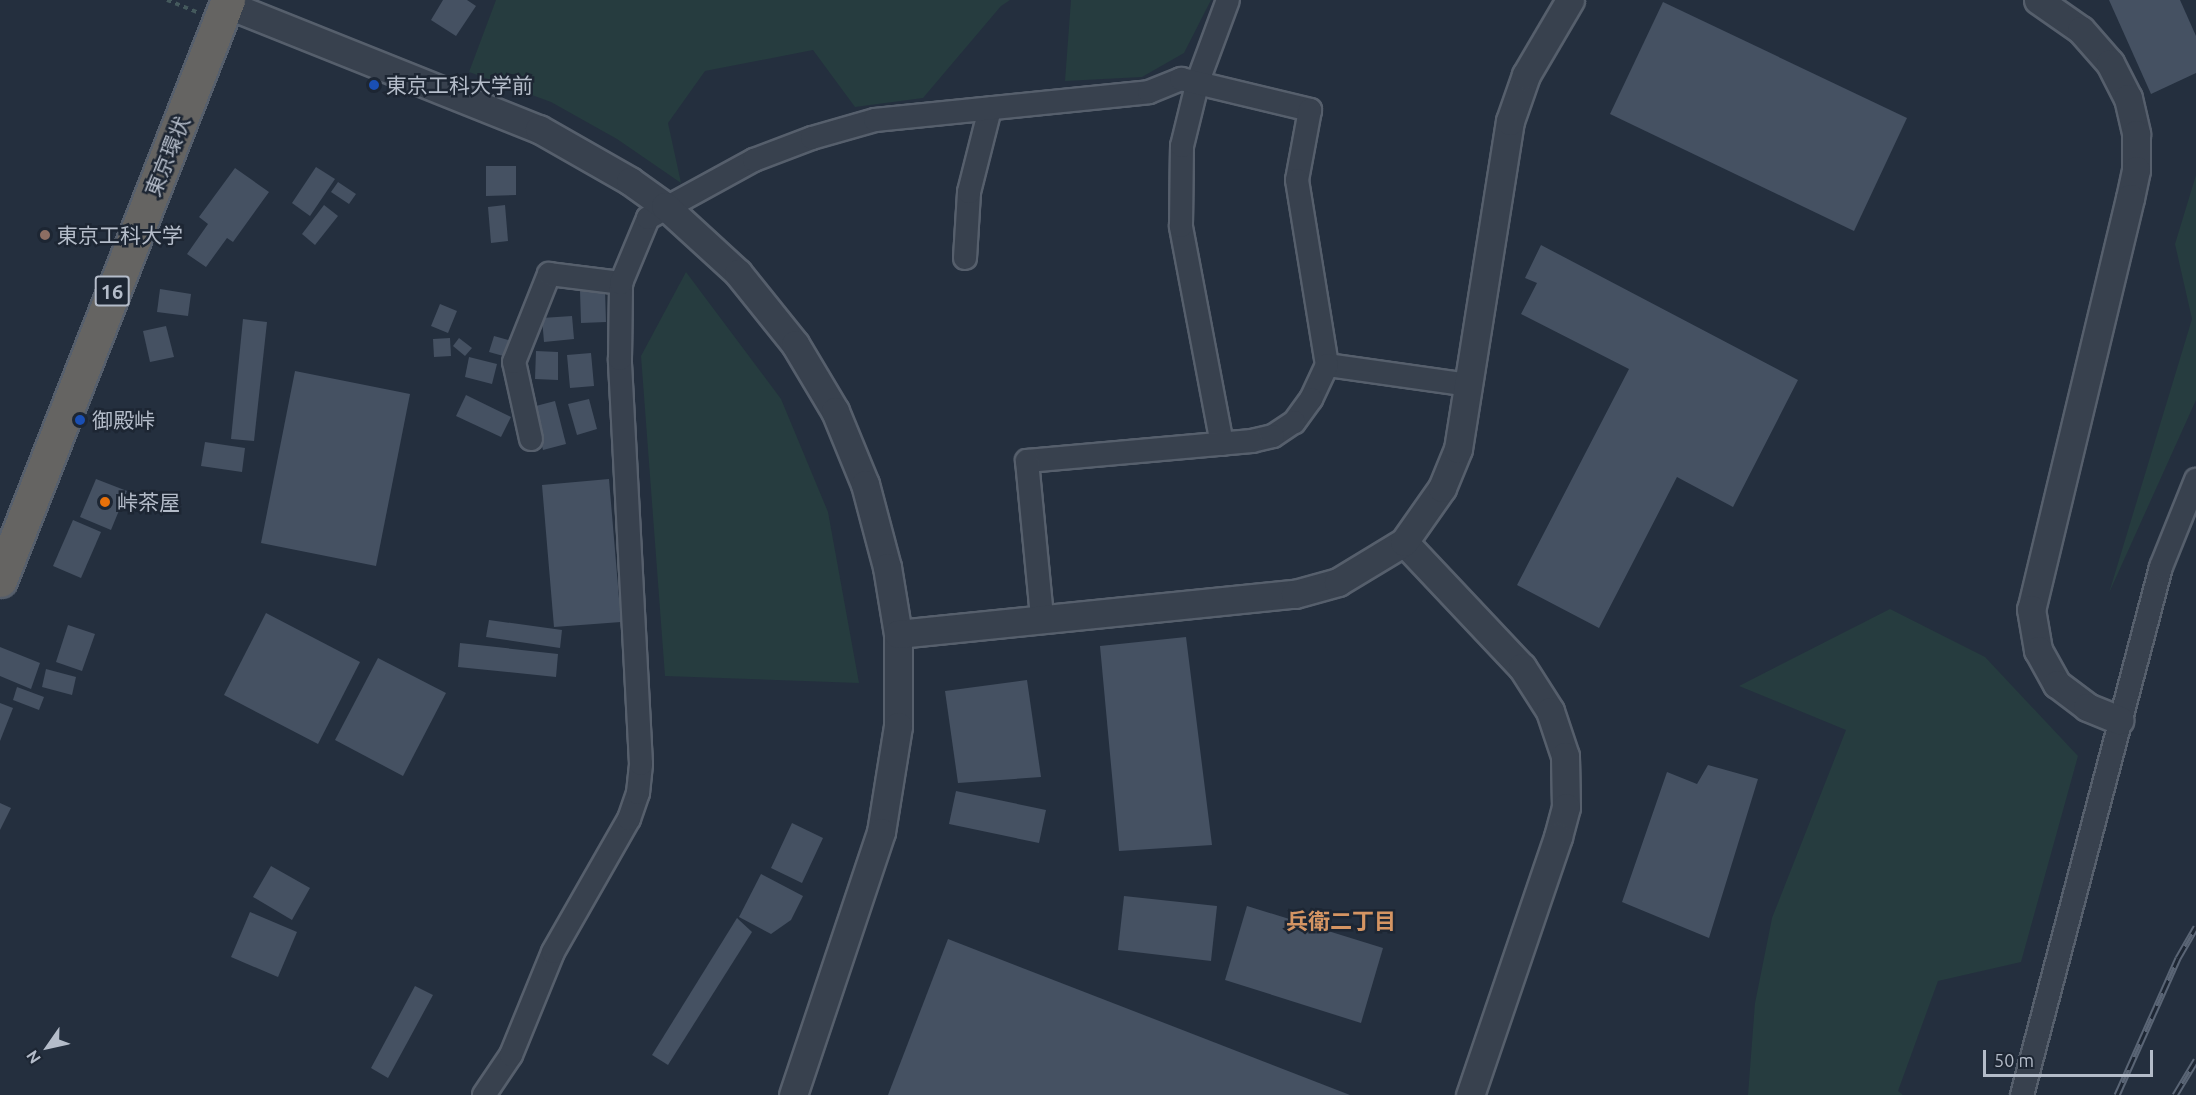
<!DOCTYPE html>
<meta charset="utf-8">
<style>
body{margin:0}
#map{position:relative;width:2196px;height:1095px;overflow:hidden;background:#242f3e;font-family:Ubuntu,"Noto Sans JP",sans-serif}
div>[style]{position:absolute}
.green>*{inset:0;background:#263c3f}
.building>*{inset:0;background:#455162}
.path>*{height:4px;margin-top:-2px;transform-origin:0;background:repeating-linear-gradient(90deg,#44595c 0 4.5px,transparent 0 9px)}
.roads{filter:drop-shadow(2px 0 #565f6c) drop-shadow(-2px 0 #565f6c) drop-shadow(0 2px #565f6c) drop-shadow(0 -2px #565f6c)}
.minor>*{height:22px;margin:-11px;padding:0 11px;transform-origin:11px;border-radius:11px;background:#38414e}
.tertiary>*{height:27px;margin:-13.5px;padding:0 13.5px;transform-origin:13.5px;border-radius:13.5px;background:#38414e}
.trunk>*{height:33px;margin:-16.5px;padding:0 16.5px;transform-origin:16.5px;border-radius:16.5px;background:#656462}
.rail>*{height:7px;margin-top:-3.5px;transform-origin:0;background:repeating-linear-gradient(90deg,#1d2633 0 14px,#5a6575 0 28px);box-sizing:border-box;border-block:2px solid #5a6575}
.dots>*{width:16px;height:16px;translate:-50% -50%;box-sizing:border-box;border:3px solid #1d2633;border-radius:50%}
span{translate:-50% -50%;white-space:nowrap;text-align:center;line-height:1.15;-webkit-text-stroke:5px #1d2633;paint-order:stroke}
.shield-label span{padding:2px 4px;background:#1d2633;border:2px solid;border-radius:4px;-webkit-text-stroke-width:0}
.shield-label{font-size:20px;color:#b4bcc9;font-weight:700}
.poi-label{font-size:21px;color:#b4bcc9}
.left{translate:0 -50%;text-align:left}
.street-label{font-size:21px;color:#b4bcc9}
.neighbourhood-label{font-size:22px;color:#d59563;font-weight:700}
.north{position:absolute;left:18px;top:1017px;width:60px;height:60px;-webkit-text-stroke:4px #1d2633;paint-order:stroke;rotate:236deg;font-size:16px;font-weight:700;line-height:24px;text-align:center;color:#b4bcc9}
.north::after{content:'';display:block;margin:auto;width:21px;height:27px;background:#b4bcc9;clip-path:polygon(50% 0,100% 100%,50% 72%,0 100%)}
.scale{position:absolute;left:1983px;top:1050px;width:170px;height:27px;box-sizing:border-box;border:3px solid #b4bcc9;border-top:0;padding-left:8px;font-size:18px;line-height:21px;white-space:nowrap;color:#b4bcc9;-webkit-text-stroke:4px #1d2633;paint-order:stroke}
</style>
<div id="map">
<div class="green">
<div style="clip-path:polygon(496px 0,1010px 0,1001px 6px,923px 98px,855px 107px,813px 50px,705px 71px,668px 123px,681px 183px,617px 139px,551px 102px,469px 72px)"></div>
<div style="clip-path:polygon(1071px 0,1211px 0,1184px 53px,1142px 77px,1065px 81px)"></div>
<div style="clip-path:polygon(2196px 175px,2196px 400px,2109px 593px,2192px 319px,2175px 244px)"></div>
<div style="clip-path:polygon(686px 272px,781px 399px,828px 512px,859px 683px,665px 676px,641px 356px)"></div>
<div style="clip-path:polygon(1890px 609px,1985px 657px,2078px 756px,2021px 962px,1938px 981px,1898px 1091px,1903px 1095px,1748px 1095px,1755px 1003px,1772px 918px,1846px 730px,1739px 686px)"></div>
</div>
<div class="building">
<div style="clip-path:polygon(443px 0,467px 0,476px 6px,456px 36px,431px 20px)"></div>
<div style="clip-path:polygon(2109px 0,2180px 0,2196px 36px,2196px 73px,2151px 94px)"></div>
<div style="clip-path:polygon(1663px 2px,1907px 118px,1854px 231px,1610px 114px)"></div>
<div style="clip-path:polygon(486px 166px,516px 166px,516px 195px,486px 196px)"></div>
<div style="clip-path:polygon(316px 167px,335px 179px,310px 216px,292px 203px)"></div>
<div style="clip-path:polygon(235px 168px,269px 192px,233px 242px,227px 238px,206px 267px,187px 254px,208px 224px,199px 217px)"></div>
<div style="clip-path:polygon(338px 182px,356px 194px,349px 204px,331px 192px)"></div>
<div style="clip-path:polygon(324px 205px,338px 216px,315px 245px,302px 234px)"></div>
<div style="clip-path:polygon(505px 205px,508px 241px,491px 243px,488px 207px)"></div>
<div style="clip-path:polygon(1541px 245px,1798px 380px,1733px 507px,1677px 477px,1599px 628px,1517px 585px,1629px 369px,1521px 314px,1537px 283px,1525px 278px)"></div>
<div style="clip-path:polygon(160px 289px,191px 294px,188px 316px,157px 312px)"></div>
<div style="clip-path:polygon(580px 291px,605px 291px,606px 322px,581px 323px)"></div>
<div style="clip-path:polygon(440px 304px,457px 311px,448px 333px,431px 326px)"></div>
<div style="clip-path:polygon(572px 316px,574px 339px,544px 342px,542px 318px)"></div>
<div style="clip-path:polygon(243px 319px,267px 322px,254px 441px,231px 439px)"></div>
<div style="clip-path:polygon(166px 326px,174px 357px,150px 362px,143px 331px)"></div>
<div style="clip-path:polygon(494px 336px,512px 341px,507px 357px,489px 352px)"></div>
<div style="clip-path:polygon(450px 338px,451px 356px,434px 357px,433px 339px)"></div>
<div style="clip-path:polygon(459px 338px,472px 348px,465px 356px,453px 346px)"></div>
<div style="clip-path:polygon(536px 351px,558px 352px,558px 380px,535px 379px)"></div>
<div style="clip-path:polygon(591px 353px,594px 386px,570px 388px,567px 355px)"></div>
<div style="clip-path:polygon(469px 357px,497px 364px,492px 384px,465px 377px)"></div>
<div style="clip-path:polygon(295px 371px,410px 394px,376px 566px,261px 543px)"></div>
<div style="clip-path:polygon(466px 395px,511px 417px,501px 437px,456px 416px)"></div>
<div style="clip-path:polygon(589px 399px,597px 429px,577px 435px,568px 404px)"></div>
<div style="clip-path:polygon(555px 401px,566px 444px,543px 450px,532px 407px)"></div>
<div style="clip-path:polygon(205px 442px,245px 448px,242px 472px,201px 466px)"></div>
<div style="clip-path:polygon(96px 479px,127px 491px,111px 530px,80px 517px)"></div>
<div style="clip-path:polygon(609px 479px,621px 622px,554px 627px,542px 485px)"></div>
<div style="clip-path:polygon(73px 520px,101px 532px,81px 578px,53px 566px)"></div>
<div style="clip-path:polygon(266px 613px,360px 662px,318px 744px,224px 695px)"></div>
<div style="clip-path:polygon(489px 620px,562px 630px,560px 648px,486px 637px)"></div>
<div style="clip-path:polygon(68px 625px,95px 634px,82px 671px,56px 662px)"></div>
<div style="clip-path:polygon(1186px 637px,1212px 845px,1119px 851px,1100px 646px)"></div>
<div style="clip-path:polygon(460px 643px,558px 654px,556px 677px,458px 667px)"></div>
<div style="clip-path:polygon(0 647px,40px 663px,31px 689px,0 676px)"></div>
<div style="clip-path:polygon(378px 658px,446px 693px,403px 776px,335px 740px)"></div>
<div style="clip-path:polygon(46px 669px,76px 677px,72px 695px,42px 687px)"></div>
<div style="clip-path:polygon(1027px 680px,1041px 777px,958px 783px,945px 691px)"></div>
<div style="clip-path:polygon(17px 687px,44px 697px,39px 710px,13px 700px)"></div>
<div style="clip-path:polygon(0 703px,13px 708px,0 741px)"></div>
<div style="clip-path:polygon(1708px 765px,1758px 779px,1709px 938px,1622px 902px,1667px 772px,1697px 784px)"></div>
<div style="clip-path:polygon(956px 791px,1046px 810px,1039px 843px,949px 824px)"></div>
<div style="clip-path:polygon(0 803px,11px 808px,0 830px)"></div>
<div style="clip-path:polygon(792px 823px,823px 838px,802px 883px,771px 868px)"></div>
<div style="clip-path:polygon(271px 866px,310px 888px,292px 920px,253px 897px)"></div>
<div style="clip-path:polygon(761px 874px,803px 896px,791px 920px,771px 934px,739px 917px)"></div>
<div style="clip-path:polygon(1124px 896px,1217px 906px,1211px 961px,1118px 950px)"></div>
<div style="clip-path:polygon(1247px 906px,1383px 948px,1361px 1023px,1225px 980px)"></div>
<div style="clip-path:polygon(250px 912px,297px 932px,278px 977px,231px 957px)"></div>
<div style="clip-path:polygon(737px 918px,752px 932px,668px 1065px,652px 1055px)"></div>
<div style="clip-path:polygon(948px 939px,1350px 1095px,888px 1095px)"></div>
<div style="clip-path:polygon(415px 986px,433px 995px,388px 1078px,371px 1068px)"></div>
</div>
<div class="path">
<div style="left:167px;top:0;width:32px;rotate:22deg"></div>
</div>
<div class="roads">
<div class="minor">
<div style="left:965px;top:258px;width:66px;rotate:-86.5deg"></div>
<div style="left:969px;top:192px;width:86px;rotate:-75.8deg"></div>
<div style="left:1327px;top:365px;width:144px;rotate:8deg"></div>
<div style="left:531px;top:439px;width:79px;rotate:-102.4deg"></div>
<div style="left:514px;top:362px;width:95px;rotate:-68.3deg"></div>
<div style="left:549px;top:274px;width:73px;rotate:7.1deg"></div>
<div style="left:1222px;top:444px;width:222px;rotate:-100.7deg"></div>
<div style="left:1181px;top:226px;width:80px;rotate:-89.3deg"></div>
<div style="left:1182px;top:146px;width:67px;rotate:-76.2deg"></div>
<div style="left:1198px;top:81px;width:86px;rotate:-69.7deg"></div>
<div style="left:484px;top:1095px;width:48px;rotate:-56deg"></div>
<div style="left:511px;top:1055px;width:111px;rotate:-67.8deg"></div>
<div style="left:553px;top:952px;width:153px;rotate:-60.3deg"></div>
<div style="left:629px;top:819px;width:28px;rotate:-71deg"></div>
<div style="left:638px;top:793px;width:29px;rotate:-84deg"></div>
<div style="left:641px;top:764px;width:406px;rotate:-93deg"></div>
<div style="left:620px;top:359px;width:76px;rotate:-89.2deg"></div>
<div style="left:621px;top:283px;width:70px;rotate:-67.4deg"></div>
<div style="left:648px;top:218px;width:121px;rotate:-28.7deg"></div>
<div style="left:754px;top:160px;width:62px;rotate:-20.8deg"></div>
<div style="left:812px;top:138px;width:66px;rotate:-15.9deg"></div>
<div style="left:875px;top:120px;width:275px;rotate:-5.8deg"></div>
<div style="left:1149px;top:92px;width:35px;rotate:-22deg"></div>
<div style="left:1181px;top:79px;width:133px;rotate:13.5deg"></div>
<div style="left:1310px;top:110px;width:71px;rotate:100.5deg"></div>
<div style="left:1297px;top:180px;width:187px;rotate:80.8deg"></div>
<div style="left:1327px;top:365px;width:38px;rotate:115deg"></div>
<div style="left:1311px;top:399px;width:29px;rotate:126deg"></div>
<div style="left:1294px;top:422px;width:25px;rotate:146deg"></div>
<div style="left:1273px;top:436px;width:22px;rotate:167deg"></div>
<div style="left:1252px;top:441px;width:226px;rotate:174.9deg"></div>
<div style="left:1027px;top:461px;width:158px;rotate:84.5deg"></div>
<div style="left:2022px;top:1095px;width:546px;rotate:-75.25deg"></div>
<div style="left:2161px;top:567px;width:94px;rotate:-68.1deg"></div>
</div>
<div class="tertiary">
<div style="left:2038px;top:0;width:52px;rotate:34.9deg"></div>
<div style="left:2081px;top:30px;width:44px;rotate:48.7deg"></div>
<div style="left:2110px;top:63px;width:39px;rotate:63deg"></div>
<div style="left:2128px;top:98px;width:37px;rotate:77deg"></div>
<div style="left:2136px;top:134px;width:36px;rotate:90deg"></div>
<div style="left:2136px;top:170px;width:29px;rotate:102deg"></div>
<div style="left:2130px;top:198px;width:423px;rotate:103.5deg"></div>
<div style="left:2031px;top:609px;width:42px;rotate:80.3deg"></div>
<div style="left:2038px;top:650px;width:39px;rotate:61deg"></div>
<div style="left:2057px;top:684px;width:38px;rotate:37deg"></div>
<div style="left:2087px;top:707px;width:35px;rotate:22deg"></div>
<div style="left:226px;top:4px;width:337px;rotate:21.8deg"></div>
<div style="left:539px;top:129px;width:105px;rotate:29.7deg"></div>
<div style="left:630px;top:181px;width:43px;rotate:35.5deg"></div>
<div style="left:665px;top:206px;width:99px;rotate:42.5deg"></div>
<div style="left:738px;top:273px;width:91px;rotate:51.2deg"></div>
<div style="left:795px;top:344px;width:78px;rotate:59.2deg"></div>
<div style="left:835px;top:411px;width:79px;rotate:67.7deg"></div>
<div style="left:865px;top:484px;width:86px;rotate:75.2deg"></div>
<div style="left:887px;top:567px;width:68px;rotate:80.7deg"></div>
<div style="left:898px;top:634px;width:92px;rotate:90deg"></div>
<div style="left:898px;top:726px;width:107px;rotate:99.1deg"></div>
<div style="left:881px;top:832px;width:277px;rotate:108.5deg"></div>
<div style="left:1404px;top:542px;width:172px;rotate:46.7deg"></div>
<div style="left:1522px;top:667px;width:52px;rotate:57.5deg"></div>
<div style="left:1550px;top:711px;width:47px;rotate:71.6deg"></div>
<div style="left:1565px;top:756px;width:51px;rotate:88.9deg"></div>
<div style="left:1566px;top:807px;width:31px;rotate:105deg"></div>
<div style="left:1558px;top:837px;width:273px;rotate:108.8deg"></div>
<div style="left:898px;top:634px;width:399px;rotate:-5.8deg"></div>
<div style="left:1295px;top:594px;width:45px;rotate:-15.6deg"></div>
<div style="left:1338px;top:582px;width:77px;rotate:-31.2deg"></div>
<div style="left:1404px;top:542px;width:66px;rotate:-54.9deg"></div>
<div style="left:1442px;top:488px;width:42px;rotate:-67.7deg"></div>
<div style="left:1458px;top:449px;width:332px;rotate:-81deg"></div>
<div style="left:1510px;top:121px;width:49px;rotate:-70.8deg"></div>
<div style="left:1526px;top:75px;width:87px;rotate:-59.6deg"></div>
</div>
<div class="trunk">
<div style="left:0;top:580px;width:623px;rotate:-68.54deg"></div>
</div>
</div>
<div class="rail">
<div style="left:2117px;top:1095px;width:150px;rotate:-66deg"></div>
<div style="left:2178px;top:958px;width:36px;rotate:-60deg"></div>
<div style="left:2175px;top:1095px;width:41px;rotate:-59deg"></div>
</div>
<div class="dots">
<div style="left:374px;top:85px;background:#1a4fb4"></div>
<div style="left:45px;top:235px;background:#8d6e63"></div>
<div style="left:80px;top:420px;background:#1a4fb4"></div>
<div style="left:105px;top:502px;background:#e8710a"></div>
</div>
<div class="shield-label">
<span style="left:112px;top:291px">16</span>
</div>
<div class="poi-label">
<span class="left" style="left:386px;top:85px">東京工科大学前</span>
<span class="left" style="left:57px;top:235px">東京工科大学</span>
<span class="left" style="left:92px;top:420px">御殿峠</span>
<span class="left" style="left:117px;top:502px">峠茶屋</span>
</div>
<div class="street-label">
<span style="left:167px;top:156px;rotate:-68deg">東京環状</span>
</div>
<div class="neighbourhood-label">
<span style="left:1341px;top:921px">兵衛二丁目</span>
</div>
<div class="north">N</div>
<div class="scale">50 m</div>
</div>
